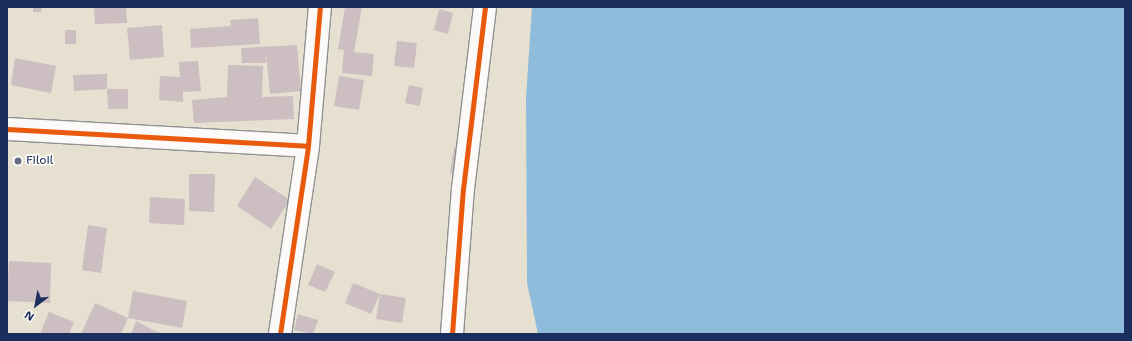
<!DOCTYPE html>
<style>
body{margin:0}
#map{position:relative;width:1132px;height:341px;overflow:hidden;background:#e5e0d0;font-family:"Shantell Sans",sans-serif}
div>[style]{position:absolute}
.water>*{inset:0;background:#8fbcda}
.building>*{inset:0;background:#cdbec1}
.roads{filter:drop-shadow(1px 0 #909191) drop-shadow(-1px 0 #909191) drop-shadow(0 1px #909191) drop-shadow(0 -1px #909191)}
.minor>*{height:22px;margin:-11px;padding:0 11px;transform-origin:11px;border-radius:11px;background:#fbfaf8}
.cycleway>*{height:5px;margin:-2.5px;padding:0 2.5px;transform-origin:2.5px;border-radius:2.5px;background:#e8590c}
.dots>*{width:11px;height:11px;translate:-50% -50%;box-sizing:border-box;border:2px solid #fdfcf7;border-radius:50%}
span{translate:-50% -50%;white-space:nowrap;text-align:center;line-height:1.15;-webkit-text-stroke:3.5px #fdfcf7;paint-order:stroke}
.poi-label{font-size:12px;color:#1b2f5e}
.left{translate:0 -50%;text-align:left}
.frame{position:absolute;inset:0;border:8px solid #1b2f5e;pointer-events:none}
.north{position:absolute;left:16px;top:285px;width:40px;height:40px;-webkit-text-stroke:3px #fdfcf7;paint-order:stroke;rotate:212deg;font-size:11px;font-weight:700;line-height:16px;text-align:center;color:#1b2f5e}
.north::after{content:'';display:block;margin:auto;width:14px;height:18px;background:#1b2f5e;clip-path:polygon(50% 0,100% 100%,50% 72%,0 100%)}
</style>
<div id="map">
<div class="water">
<div style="clip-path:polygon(532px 7px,1125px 7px,1125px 334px,538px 334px,527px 283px,526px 98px)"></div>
</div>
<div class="building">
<div style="clip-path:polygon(33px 7px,42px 7px,41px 12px,33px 12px)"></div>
<div style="clip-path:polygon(126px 7px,127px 23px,95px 24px,94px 8px)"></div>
<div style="clip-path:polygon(345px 7px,362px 7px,354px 52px,374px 54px,372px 76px,342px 73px,344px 50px,338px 49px)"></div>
<div style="clip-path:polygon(439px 9px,453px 13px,448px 34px,434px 30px)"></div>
<div style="clip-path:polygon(258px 18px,260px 44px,191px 48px,190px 29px,231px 26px,230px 20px)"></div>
<div style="clip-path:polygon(162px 25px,164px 57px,130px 60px,127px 28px)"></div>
<div style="clip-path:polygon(65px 30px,76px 30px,76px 44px,65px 44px)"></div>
<div style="clip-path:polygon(397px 41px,417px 43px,414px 68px,394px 66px)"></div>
<div style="clip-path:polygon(297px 45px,301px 91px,270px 94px,266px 53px,266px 63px,242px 63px,241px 48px)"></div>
<div style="clip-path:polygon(15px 58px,56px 66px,51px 93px,11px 85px)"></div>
<div style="clip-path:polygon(198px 61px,201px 91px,183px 92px,183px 102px,159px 100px,160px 76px,180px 77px,179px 62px)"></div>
<div style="clip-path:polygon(228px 65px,263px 66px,262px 97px,293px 96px,294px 119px,194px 123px,192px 100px,227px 97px)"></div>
<div style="clip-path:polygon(107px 74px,107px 89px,74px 91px,73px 75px)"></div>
<div style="clip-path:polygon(339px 76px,364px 80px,359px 110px,334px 106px)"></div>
<div style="clip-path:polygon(409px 85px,423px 88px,420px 106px,405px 103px)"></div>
<div style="clip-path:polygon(107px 89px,128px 89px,128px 109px,108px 109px)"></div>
<div style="clip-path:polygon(454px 147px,465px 149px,461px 175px,450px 173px)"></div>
<div style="clip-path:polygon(189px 174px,215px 174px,214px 212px,189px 211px)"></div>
<div style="clip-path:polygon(255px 177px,290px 200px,271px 229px,237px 206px)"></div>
<div style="clip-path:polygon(150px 197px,185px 199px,184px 225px,149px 223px)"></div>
<div style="clip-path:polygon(88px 225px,107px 228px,101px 273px,82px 270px)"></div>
<div style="clip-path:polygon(9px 261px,51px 263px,50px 303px,7px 301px)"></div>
<div style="clip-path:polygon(317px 264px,335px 272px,325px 292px,308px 285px)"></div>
<div style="clip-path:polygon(353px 283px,380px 294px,371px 314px,345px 303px)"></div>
<div style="clip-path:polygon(133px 291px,187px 301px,182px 328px,128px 318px)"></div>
<div style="clip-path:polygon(380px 294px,406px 298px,402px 323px,376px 319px)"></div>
<div style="clip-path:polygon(95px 303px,128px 318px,121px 334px,81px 334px)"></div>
<div style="clip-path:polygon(49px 312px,74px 322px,69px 334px,40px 334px)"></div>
<div style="clip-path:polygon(298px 314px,318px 320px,313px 334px,294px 330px)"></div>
<div style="clip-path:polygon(136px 321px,155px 331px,164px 334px,131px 334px)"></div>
</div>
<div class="roads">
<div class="minor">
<div style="left:7px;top:129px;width:301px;rotate:3.2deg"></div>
<div style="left:308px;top:146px;width:140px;rotate:-85.1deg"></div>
<div style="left:280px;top:334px;width:190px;rotate:-81.5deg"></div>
<div style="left:452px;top:334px;width:145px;rotate:-85.7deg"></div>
<div style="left:463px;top:189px;width:183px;rotate:-83.1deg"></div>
</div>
</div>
<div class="cycleway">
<div style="left:7px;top:129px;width:301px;rotate:3.2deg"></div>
<div style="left:308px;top:146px;width:140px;rotate:-85.1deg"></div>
<div style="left:280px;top:334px;width:190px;rotate:-81.5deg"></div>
<div style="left:452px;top:334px;width:145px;rotate:-85.7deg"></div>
<div style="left:463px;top:189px;width:183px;rotate:-83.1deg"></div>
</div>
<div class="dots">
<div style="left:18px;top:161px;background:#626d86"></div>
</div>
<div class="poi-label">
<span class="left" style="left:26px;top:161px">Filoil</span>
</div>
<div class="frame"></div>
<div class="north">N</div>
</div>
